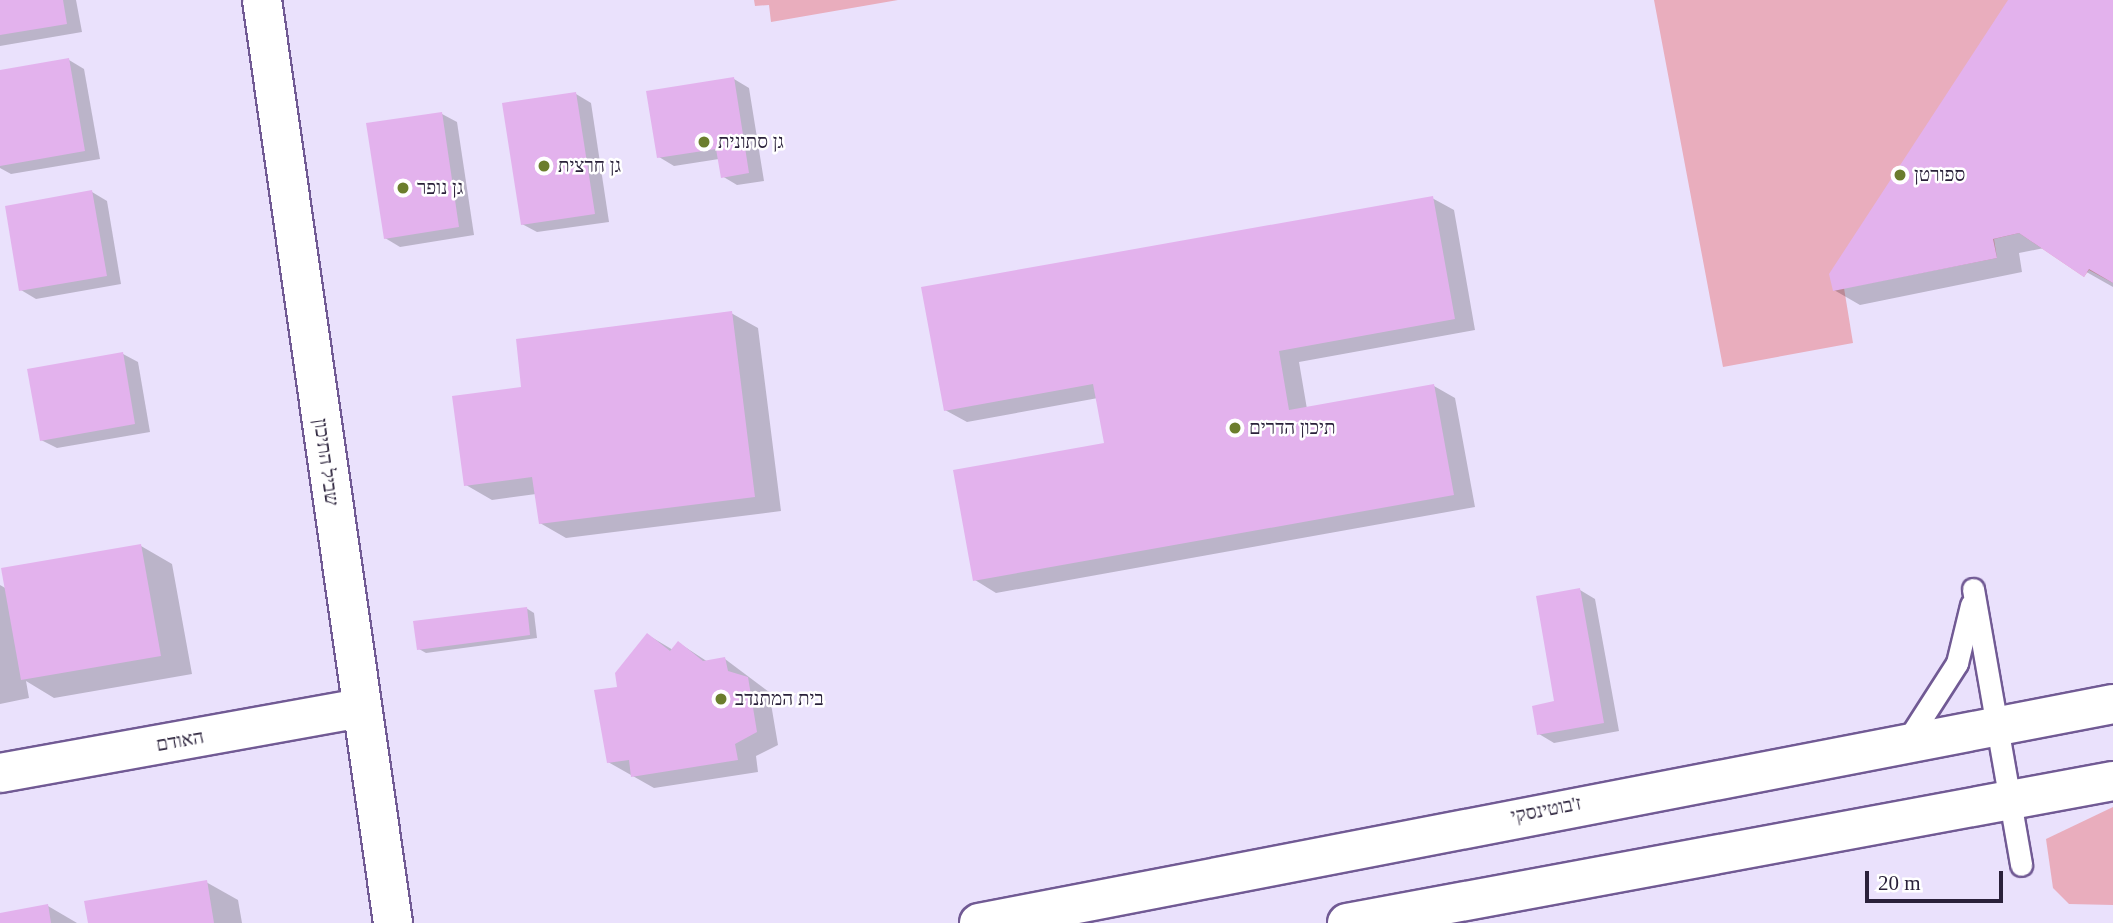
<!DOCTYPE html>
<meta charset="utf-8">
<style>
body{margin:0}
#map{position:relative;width:2113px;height:923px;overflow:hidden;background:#eae1fc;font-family:"Times New Roman","Noto Sans Hebrew",serif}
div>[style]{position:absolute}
.green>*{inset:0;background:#e9adbd}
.shadow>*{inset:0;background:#0003}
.building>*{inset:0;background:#e3b2ed}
.roads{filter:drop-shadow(2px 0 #715a94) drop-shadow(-2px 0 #715a94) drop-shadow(0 2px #715a94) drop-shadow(0 -2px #715a94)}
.lane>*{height:21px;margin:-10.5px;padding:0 10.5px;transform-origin:10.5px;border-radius:10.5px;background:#fff}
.street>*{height:38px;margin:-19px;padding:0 19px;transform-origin:19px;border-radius:19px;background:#fff}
.secondary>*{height:38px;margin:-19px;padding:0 19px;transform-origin:19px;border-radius:19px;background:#fff}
.dots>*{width:19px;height:19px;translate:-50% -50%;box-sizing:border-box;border:4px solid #fff;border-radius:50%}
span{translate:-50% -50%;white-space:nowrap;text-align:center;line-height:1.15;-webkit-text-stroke:5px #fff;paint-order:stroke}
.poi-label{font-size:19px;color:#2a213a}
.left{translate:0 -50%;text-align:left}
.street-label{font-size:19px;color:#2a213a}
.scale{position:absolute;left:1865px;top:871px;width:138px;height:32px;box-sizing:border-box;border:4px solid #2a213a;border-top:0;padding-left:9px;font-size:21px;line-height:24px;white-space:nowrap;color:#2a213a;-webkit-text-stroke:5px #fff;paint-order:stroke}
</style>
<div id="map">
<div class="green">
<div style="clip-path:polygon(754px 0,898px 0,771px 22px,769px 5px,755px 6px)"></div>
<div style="clip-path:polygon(1654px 0,2113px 0,2113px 283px,2089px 270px,2084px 277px,2019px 233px,1994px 239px,1997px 258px,1844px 288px,1853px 343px,1723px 367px)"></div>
<div style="clip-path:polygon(2113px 807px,2113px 905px,2069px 904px,2053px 888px,2046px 839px)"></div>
</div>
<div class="shadow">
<div style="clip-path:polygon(0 0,76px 0,82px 32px,0 46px)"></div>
<div style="clip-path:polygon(2011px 0,2113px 0,2113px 287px,2044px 248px,2019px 253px,2022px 272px,1860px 305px,1834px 290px)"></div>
<div style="clip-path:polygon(69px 60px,84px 69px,100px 159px,11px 174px,0 168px,0 72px)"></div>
<div style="clip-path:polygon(734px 79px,749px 88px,764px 181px,737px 185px,722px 176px,719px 159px,674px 166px,659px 157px)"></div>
<div style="clip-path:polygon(576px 94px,591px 103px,609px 222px,537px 232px,522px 224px)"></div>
<div style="clip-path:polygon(442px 114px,457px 122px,474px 235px,400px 247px,385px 238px)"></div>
<div style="clip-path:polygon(92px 192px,107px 201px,121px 284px,36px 299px,21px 290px)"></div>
<div style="clip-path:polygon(1432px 198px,1454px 210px,1475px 330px,1299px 362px,1307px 409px,1434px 386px,1455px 398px,1475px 507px,996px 593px,975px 580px,1106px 445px,1098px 398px,967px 422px,945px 410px)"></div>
<div style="clip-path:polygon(731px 313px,758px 328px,781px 511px,566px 538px,540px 523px,536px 494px,492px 500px,466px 485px,523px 389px)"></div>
<div style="clip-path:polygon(123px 354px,138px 362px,150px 432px,57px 448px,41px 440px)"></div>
<div style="clip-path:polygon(141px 546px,172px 564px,192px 674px,54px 698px,26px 681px,29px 698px,0 704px,0 585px,7px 589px)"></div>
<div style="clip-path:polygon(1580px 590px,1595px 599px,1619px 731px,1554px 743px,1539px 734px,1556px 703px)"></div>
<div style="clip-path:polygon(526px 608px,534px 613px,537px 638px,426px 653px,419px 649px)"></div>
<div style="clip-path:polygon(648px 635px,673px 650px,679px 643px,708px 662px,725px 659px,769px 692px,778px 745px,756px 756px,758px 772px,654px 788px,608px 762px,619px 688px)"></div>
<div style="clip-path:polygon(206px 882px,238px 900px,242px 923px,90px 923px)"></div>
<div style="clip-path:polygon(48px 906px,77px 923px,0 923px,0 914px)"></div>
</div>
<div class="building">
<div style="clip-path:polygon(0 0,63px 0,67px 24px,0 35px)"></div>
<div style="clip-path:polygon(2008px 0,2113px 0,2113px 283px,2089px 269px,2084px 277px,2019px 233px,1993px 239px,1997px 258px,1833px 291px,1829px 274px)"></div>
<div style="clip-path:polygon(69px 58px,85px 151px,0 166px,0 70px)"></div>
<div style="clip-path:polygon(734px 77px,749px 173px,721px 178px,716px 149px,657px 158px,646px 91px)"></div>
<div style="clip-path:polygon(576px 92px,595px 214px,521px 225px,502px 103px)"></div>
<div style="clip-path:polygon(442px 112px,459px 227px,384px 239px,366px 123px)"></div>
<div style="clip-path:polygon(92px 190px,107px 276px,19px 291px,5px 206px)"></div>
<div style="clip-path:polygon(1433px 196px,1455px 319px,1279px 351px,1289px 410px,1434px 384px,1454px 495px,973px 581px,953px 470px,1104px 443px,1093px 384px,944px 411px,921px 287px)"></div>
<div style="clip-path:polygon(732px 311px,755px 497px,539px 524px,532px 477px,464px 486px,452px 396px,521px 387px,516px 339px)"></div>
<div style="clip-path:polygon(123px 352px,135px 424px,40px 441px,27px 369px)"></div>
<div style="clip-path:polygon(141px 544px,161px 656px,21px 680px,1px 568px)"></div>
<div style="clip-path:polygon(1580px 588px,1604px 723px,1537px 735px,1532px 706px,1554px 701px,1536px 596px)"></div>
<div style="clip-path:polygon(527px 607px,530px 635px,417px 650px,413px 621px)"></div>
<div style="clip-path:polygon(647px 633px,670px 651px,678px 641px,703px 661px,725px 657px,728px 671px,748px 677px,757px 732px,735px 744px,738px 760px,631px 777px,629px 760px,607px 763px,594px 690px,617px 687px,615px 673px)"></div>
<div style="clip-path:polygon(207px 880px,214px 923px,88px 923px,84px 901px)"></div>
<div style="clip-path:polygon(48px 904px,51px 923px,0 923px,0 913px)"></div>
</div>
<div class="roads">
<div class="lane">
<div style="left:1973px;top:589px;width:280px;rotate:80.1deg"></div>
<div style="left:1907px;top:741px;width:93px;rotate:-57.3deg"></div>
<div style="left:1957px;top:663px;width:60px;rotate:-76.4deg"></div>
</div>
<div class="street">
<div style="left:262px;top:0;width:932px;rotate:81.92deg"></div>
<div style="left:0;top:773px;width:366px;rotate:-10.2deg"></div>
</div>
<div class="secondary">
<div style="left:979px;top:923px;width:1155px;rotate:-10.93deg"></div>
<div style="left:1347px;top:923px;width:779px;rotate:-10.5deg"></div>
</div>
</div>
<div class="dots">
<div style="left:704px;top:142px;background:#6b7d2d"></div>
<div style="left:544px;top:166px;background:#6b7d2d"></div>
<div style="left:1900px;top:175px;background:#6b7d2d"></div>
<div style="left:403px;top:188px;background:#6b7d2d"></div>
<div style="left:1235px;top:428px;background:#6b7d2d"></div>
<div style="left:721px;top:699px;background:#6b7d2d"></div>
</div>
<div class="poi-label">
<span class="left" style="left:718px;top:142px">גן סתונית</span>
<span class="left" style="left:558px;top:166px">גן חרצית</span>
<span class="left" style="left:1914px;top:175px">ספורטן</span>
<span class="left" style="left:417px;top:188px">גן נופר</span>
<span class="left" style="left:1249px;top:428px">תיכון הדרים</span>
<span class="left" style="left:735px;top:699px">בית המתנדב</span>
</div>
<div class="street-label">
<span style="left:326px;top:462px;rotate:82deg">שביל התיכון</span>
<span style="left:180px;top:741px;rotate:-10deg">האודם</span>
<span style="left:1546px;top:810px;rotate:-11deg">ז'בוטינסקי</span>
</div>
<div class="scale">20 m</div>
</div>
